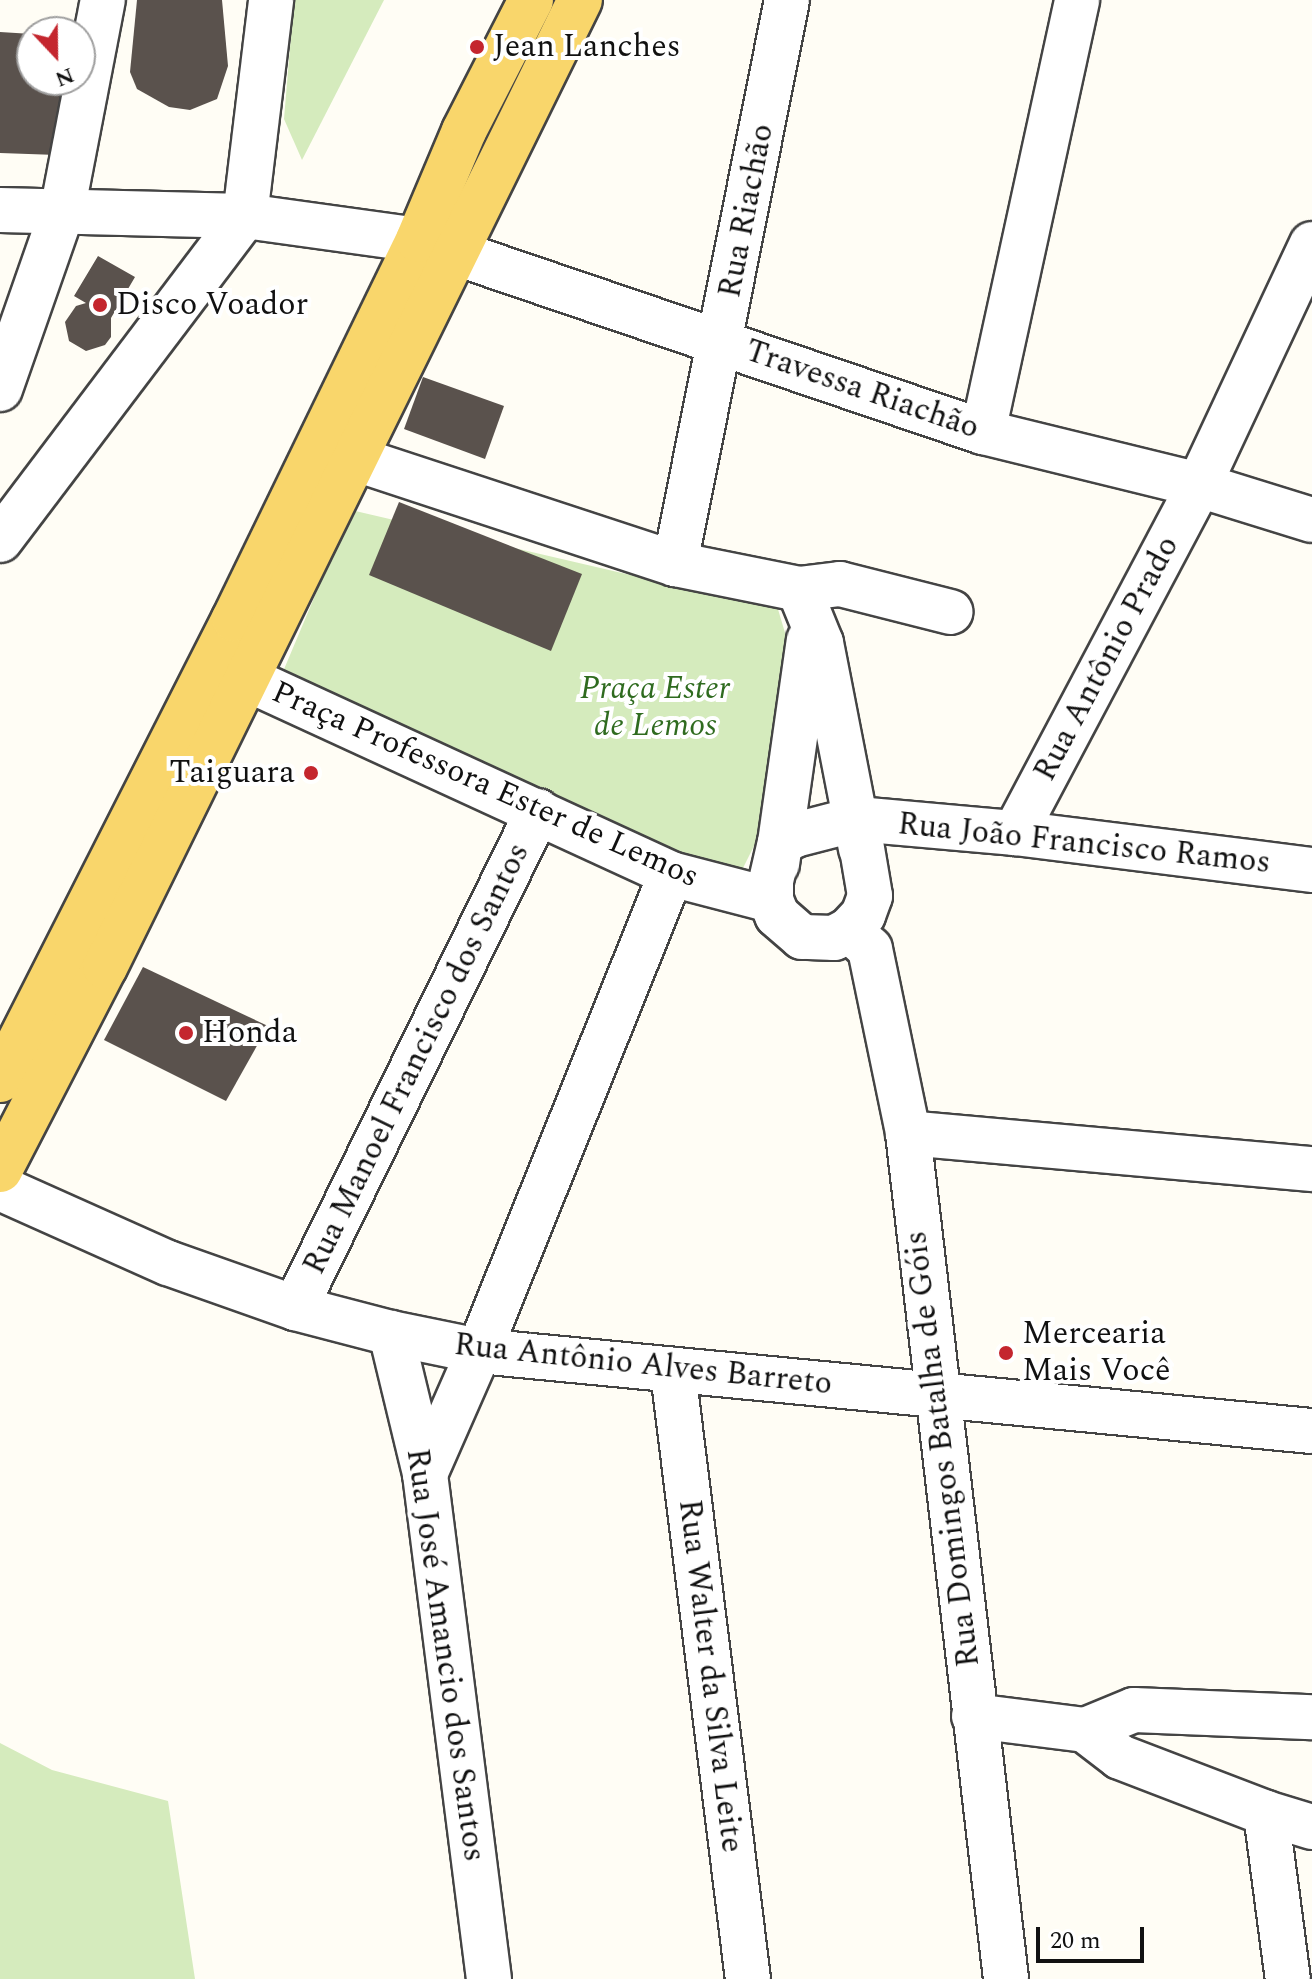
<!DOCTYPE html>
<meta charset="utf-8">
<style>
body{margin:0}
#map{position:relative;width:1312px;height:1979px;overflow:hidden;background:#fffdf5;font-family:Spectral,serif}
div>[style]{position:absolute}
.green>*{inset:0;background:#d5ebbd}
.building>*{inset:0;background:#5a524d}
.roads{filter:drop-shadow(2px 0 #444) drop-shadow(-2px 0 #444) drop-shadow(0 2px #444) drop-shadow(0 -2px #444)}
.minor>*{height:44px;margin:-22px;padding:0 22px;transform-origin:22px;border-radius:22px;background:#fff}
.major>*{height:44px;margin:-22px;padding:0 22px;transform-origin:22px;border-radius:22px;background:#f9d66b}
.dots>*{width:22px;height:22px;translate:-50% -50%;box-sizing:border-box;border:4px solid #fff;border-radius:50%}
span{translate:-50% -50%;white-space:nowrap;text-align:center;line-height:1.15;-webkit-text-stroke:8px #fff;paint-order:stroke}
.poi-label{font-size:32px;color:#111}
.left{translate:0 -50%;text-align:left}
.right{translate:-100% -50%;text-align:right}
.street-label{font-size:32px;color:#111}
.park-label{font-size:32px;color:#2f6b1f;font-style:italic}
.north{position:absolute;left:16px;top:16px;width:80px;height:80px;box-sizing:border-box;background:#fff;border:2px solid #a0a0a0;border-radius:50%;rotate:158deg;font-size:22px;font-weight:700;line-height:32px;text-align:center;color:#111}
.north::after{content:'';display:block;margin:auto;width:28px;height:36px;background:#c4262e;clip-path:polygon(50% 0,100% 100%,50% 72%,0 100%)}
.scale{position:absolute;left:1036px;top:1927px;width:108px;height:36px;box-sizing:border-box;border:4px solid #111;border-top:0;padding-left:10px;font-size:24px;line-height:28px;white-space:nowrap;color:#111;-webkit-text-stroke:6px #fff;paint-order:stroke}
</style>
<div id="map">
<div class="green">
<div style="clip-path:polygon(294px 0,384px 0,302px 160px,284px 119px)"></div>
<div style="clip-path:polygon(351px 510px,695px 590px,777px 606px,789px 646px,765px 824px,739px 876px,669px 849px,282px 674px)"></div>
<div style="clip-path:polygon(0 1743px,52px 1770px,168px 1801px,195px 1979px,0 1979px)"></div>
</div>
<div class="building">
<div style="clip-path:polygon(137px 0,222px 0,228px 66px,217px 99px,190px 110px,169px 107px,137px 89px,130px 72px)"></div>
<div style="clip-path:polygon(0 32px,32px 34px,32px 80px,67px 80px,57px 155px,0 153px)"></div>
<div style="clip-path:polygon(98px 256px,135px 277px,111px 318px,111px 337px,105px 345px,86px 351px,69px 341px,65px 322px,76px 306px,86px 303px,74px 296px)"></div>
<div style="clip-path:polygon(423px 377px,504px 406px,485px 459px,404px 429px)"></div>
<div style="clip-path:polygon(399px 502px,582px 574px,551px 651px,369px 575px)"></div>
<div style="clip-path:polygon(143px 967px,268px 1026px,226px 1101px,104px 1040px)"></div>
</div>
<div class="roads">
<div class="minor">
<div style="left:0;top:210px;width:245px;rotate:1.4deg"></div>
<div style="left:245px;top:216px;width:175px;rotate:7.9deg"></div>
<div style="left:418px;top:240px;width:597px;rotate:18.77deg"></div>
<div style="left:983px;top:432px;width:222px;rotate:13.8deg"></div>
<div style="left:1199px;top:485px;width:118px;rotate:17.2deg"></div>
<div style="left:245px;top:216px;width:218px;rotate:-83.1deg"></div>
<div style="left:0;top:389px;width:188px;rotate:-70.7deg"></div>
<div style="left:62px;top:212px;width:216px;rotate:-79.1deg"></div>
<div style="left:983px;top:432px;width:442px;rotate:-77.7deg"></div>
<div style="left:353px;top:458px;width:339px;rotate:18.2deg"></div>
<div style="left:675px;top:564px;width:126px;rotate:11.4deg"></div>
<div style="left:799px;top:589px;width:41px;rotate:-7deg"></div>
<div style="left:840px;top:584px;width:114px;rotate:14.2deg"></div>
<div style="left:0;top:540px;width:406px;rotate:-52.9deg"></div>
<div style="left:675px;top:564px;width:575px;rotate:-78.77deg"></div>
<div style="left:799px;top:589px;width:58px;rotate:67.8deg"></div>
<div style="left:821px;top:643px;width:210px;rotate:79deg"></div>
<div style="left:247px;top:679px;width:467px;rotate:24.7deg"></div>
<div style="left:671px;top:874px;width:103px;rotate:14.6deg"></div>
<div style="left:857px;top:819px;width:159px;rotate:5.1deg"></div>
<div style="left:1015px;top:833px;width:299px;rotate:7.1deg"></div>
<div style="left:857px;top:819px;width:78px;rotate:80.4deg"></div>
<div style="left:870px;top:896px;width:20px;rotate:110deg"></div>
<div style="left:863px;top:915px;width:21px;rotate:133deg"></div>
<div style="left:849px;top:930px;width:17px;rotate:152deg"></div>
<div style="left:834px;top:938px;width:32px;rotate:-178deg"></div>
<div style="left:802px;top:937px;width:33px;rotate:-139deg"></div>
<div style="left:777px;top:915px;width:16px;rotate:-112deg"></div>
<div style="left:771px;top:900px;width:19px;rotate:-90deg"></div>
<div style="left:771px;top:881px;width:39px;rotate:-77deg"></div>
<div style="left:780px;top:843px;width:17px;rotate:-28deg"></div>
<div style="left:795px;top:835px;width:64px;rotate:-14.5deg"></div>
<div style="left:1015px;top:833px;width:394px;rotate:-62.1deg"></div>
<div style="left:1199px;top:485px;width:266px;rotate:-64.9deg"></div>
<div style="left:777px;top:864px;width:226px;rotate:-81.9deg"></div>
<div style="left:849px;top:930px;width:28px;rotate:42deg"></div>
<div style="left:870px;top:949px;width:188px;rotate:78.3deg"></div>
<div style="left:908px;top:1133px;width:852px;rotate:83.39deg"></div>
<div style="left:908px;top:1133px;width:406px;rotate:5.1deg"></div>
<div style="left:0;top:1188px;width:184px;rotate:24.1deg"></div>
<div style="left:168px;top:1263px;width:135px;rotate:19.5deg"></div>
<div style="left:295px;top:1308px;width:99px;rotate:14.6deg"></div>
<div style="left:391px;top:1333px;width:90px;rotate:11.6deg"></div>
<div style="left:479px;top:1351px;width:837px;rotate:5.49deg"></div>
<div style="left:295px;top:1308px;width:553px;rotate:-63.94deg"></div>
<div style="left:391px;top:1333px;width:145px;rotate:76.4deg"></div>
<div style="left:425px;top:1474px;width:509px;rotate:82.78deg"></div>
<div style="left:673px;top:1372px;width:612px;rotate:82.96deg"></div>
<div style="left:425px;top:1474px;width:134px;rotate:-66.3deg"></div>
<div style="left:479px;top:1351px;width:514px;rotate:-68.07deg"></div>
<div style="left:974px;top:1716px;width:112px;rotate:7.2deg"></div>
<div style="left:1085px;top:1730px;width:44px;rotate:37.6deg"></div>
<div style="left:1120px;top:1757px;width:156px;rotate:21deg"></div>
<div style="left:1266px;top:1813px;width:48px;rotate:16.9deg"></div>
<div style="left:1085px;top:1730px;width:53px;rotate:-22.2deg"></div>
<div style="left:1134px;top:1710px;width:178px;rotate:2.3deg"></div>
<div style="left:1266px;top:1813px;width:167px;rotate:82.5deg"></div>
</div>
<div class="major">
<div style="left:0;top:1080px;width:517px;rotate:-63.09deg"></div>
<div style="left:234px;top:619px;width:421px;rotate:-64.1deg"></div>
<div style="left:418px;top:240px;width:118px;rotate:-67.1deg"></div>
<div style="left:464px;top:131px;width:147px;rotate:-62.9deg"></div>
<div style="left:0;top:1170px;width:229px;rotate:-62.7deg"></div>
<div style="left:105px;top:967px;width:1077px;rotate:-63.84deg"></div>
</div>
</div>
<div class="dots">
<div style="left:477px;top:47px;background:#c4262e"></div>
<div style="left:100px;top:305px;background:#c4262e"></div>
<div style="left:311px;top:773px;background:#c4262e"></div>
<div style="left:186px;top:1033px;background:#c4262e"></div>
<div style="left:1006px;top:1353px;background:#c4262e"></div>
</div>
<div class="poi-label">
<span class="left" style="left:493px;top:47px">Jean Lanches</span>
<span class="left" style="left:116px;top:305px">Disco Voador</span>
<span class="right" style="left:295px;top:773px">Taiguara</span>
<span class="left" style="left:202px;top:1033px">Honda</span>
<span class="left" style="left:1022px;top:1353px">Mercearia<br>Mais Você</span>
</div>
<div class="street-label">
<span style="left:747px;top:211px;rotate:-79deg">Rua Riachão</span>
<span style="left:862px;top:390px;rotate:19deg">Travessa Riachão</span>
<span style="left:1107px;top:659px;rotate:-62deg">Rua Antônio Prado</span>
<span style="left:485px;top:785px;rotate:24deg">Praça Professora Ester de Lemos</span>
<span style="left:1084px;top:844px;rotate:6deg">Rua João Francisco Ramos</span>
<span style="left:417px;top:1059px;rotate:-64deg">Rua Manoel Francisco dos Santos</span>
<span style="left:643px;top:1365px;rotate:6deg">Rua Antônio Alves Barreto</span>
<span style="left:943px;top:1449px;rotate:-97deg">Rua Domingos Batalha de Góis</span>
<span style="left:445px;top:1655px;rotate:82deg">Rua José Amancio dos Santos</span>
<span style="left:710px;top:1676px;rotate:83deg">Rua Walter da Silva Leite</span>
</div>
<div class="park-label">
<span style="left:655px;top:708px">Praça Ester<br>de Lemos</span>
</div>
<div class="north">N</div>
<div class="scale">20 m</div>
</div>
